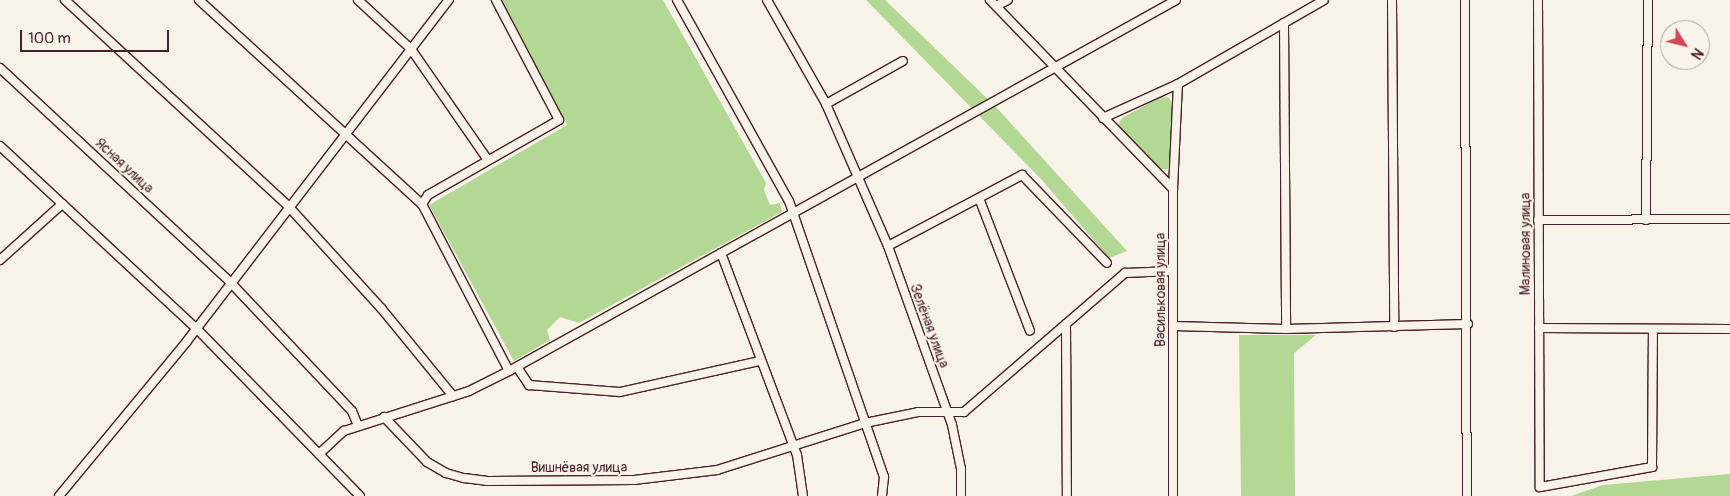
<!DOCTYPE html>
<meta charset="utf-8">
<style>
body{margin:0}
#map{position:relative;width:1730px;height:496px;overflow:hidden;background:#f7f3e8;font-family:Pangolin,sans-serif}
div>[style]{position:absolute}
.green>*{inset:0;background:#b3d894}
.roads{filter:drop-shadow(1px 0 #4a1f2b) drop-shadow(-1px 0 #4a1f2b) drop-shadow(0 1px #4a1f2b) drop-shadow(0 -1px #4a1f2b)}
.minor>*{height:8px;margin:-4px;padding:0 4px;transform-origin:4px;border-radius:4px;background:#f7f3e8}
span{translate:-50% -50%;white-space:nowrap;text-align:center;line-height:1.15;-webkit-text-stroke:4px #f7f3e8;paint-order:stroke}
.street-label{font-size:14px;color:#4a1f2b}
.north{position:absolute;left:1660px;top:20px;width:50px;height:50px;box-sizing:border-box;background:#f7f3e8;border:1px solid #b29e9c;border-radius:50%;rotate:126deg;font-size:14px;font-weight:700;line-height:20px;text-align:center;color:#4a1f2b}
.north::after{content:'';display:block;margin:auto;width:18px;height:22px;background:#d1495b;clip-path:polygon(50% 0,100% 100%,50% 72%,0 100%)}
.scale{position:absolute;left:20px;top:30px;width:149px;height:22px;box-sizing:border-box;border:2px solid #4a1f2b;border-top:0;padding-left:6px;font-size:15px;line-height:18px;white-space:nowrap;color:#4a1f2b;-webkit-text-stroke:4px #f7f3e8;paint-order:stroke}
</style>
<div id="map">
<div class="green">
<div style="clip-path:polygon(502px 0,663px 0,766px 183px,764px 190px,770px 205px,780px 203px,782px 212px,579px 323px,560px 317px,547px 330px,550px 340px,514px 361px,429px 205px,567px 125px)"></div>
<div style="clip-path:polygon(866px 0,885px 0,996px 107px,1127px 251px,1109px 258px,1041px 179px)"></div>
<div style="clip-path:polygon(1162px 96px,1169px 98px,1173px 104px,1173px 163px,1168px 169px,1159px 169px,1119px 131px,1118px 125px,1122px 118px)"></div>
<div style="clip-path:polygon(1239px 335px,1316px 335px,1294px 353px,1295px 496px,1241px 496px)"></div>
<div style="clip-path:polygon(1730px 474px,1730px 496px,1571px 496px,1603px 485px)"></div>
</div>
<div class="roads">
<div class="minor">
<div style="left:65px;top:0;width:305px;rotate:42.7deg"></div>
<div style="left:289px;top:207px;width:137px;rotate:47.7deg"></div>
<div style="left:381px;top:308px;width:114px;rotate:50.7deg"></div>
<div style="left:199px;top:0;width:302px;rotate:42.5deg"></div>
<div style="left:422px;top:204px;width:188px;rotate:62.5deg"></div>
<div style="left:509px;top:371px;width:763px;rotate:-29.08deg"></div>
<div style="left:358px;top:0;width:72px;rotate:42.8deg"></div>
<div style="left:411px;top:49px;width:135px;rotate:55.3deg"></div>
<div style="left:677px;top:0;width:230px;rotate:60.9deg"></div>
<div style="left:789px;top:201px;width:292px;rotate:71deg"></div>
<div style="left:884px;top:477px;width:19px;rotate:96deg"></div>
<div style="left:767px;top:0;width:120px;rotate:60.4deg"></div>
<div style="left:826px;top:104px;width:155px;rotate:66.4deg"></div>
<div style="left:888px;top:246px;width:190px;rotate:70.3deg"></div>
<div style="left:952px;top:425px;width:45px;rotate:78.4deg"></div>
<div style="left:961px;top:469px;width:27px;rotate:90deg"></div>
<div style="left:990px;top:0;width:263px;rotate:45.9deg"></div>
<div style="left:1392px;top:0;width:327px;rotate:89.6deg"></div>
<div style="left:1465px;top:0;width:496px;rotate:89.8deg"></div>
<div style="left:1538px;top:0;width:487px;rotate:89.8deg"></div>
<div style="left:1540px;top:487px;width:114px;rotate:-10.1deg"></div>
<div style="left:1652px;top:467px;width:138px;rotate:-89.6deg"></div>
<div style="left:996px;top:6px;width:13px;rotate:-27deg"></div>
<div style="left:1284px;top:23px;width:306px;rotate:89.6deg"></div>
<div style="left:0;top:68px;width:316px;rotate:42.9deg"></div>
<div style="left:231px;top:283px;width:176px;rotate:46.6deg"></div>
<div style="left:352px;top:411px;width:16px;rotate:68deg"></div>
<div style="left:826px;top:104px;width:88px;rotate:-29.2deg"></div>
<div style="left:1103px;top:118px;width:82px;rotate:-24.4deg"></div>
<div style="left:1178px;top:84px;width:168px;rotate:-29.9deg"></div>
<div style="left:0;top:146px;width:266px;rotate:42.9deg"></div>
<div style="left:195px;top:327px;width:236px;rotate:45.7deg"></div>
<div style="left:979px;top:198px;width:142px;rotate:69deg"></div>
<div style="left:422px;top:204px;width:11px;rotate:-56deg"></div>
<div style="left:428px;top:195px;width:151px;rotate:-29.8deg"></div>
<div style="left:559px;top:120px;width:136px;rotate:-117.7deg"></div>
<div style="left:1538px;top:220px;width:192px;rotate:-0.3deg"></div>
<div style="left:1646px;top:220px;width:220px;rotate:-89.5deg"></div>
<div style="left:888px;top:246px;width:152px;rotate:-27.9deg"></div>
<div style="left:1022px;top:175px;width:122px;rotate:46deg"></div>
<div style="left:721px;top:253px;width:216px;rotate:69.4deg"></div>
<div style="left:797px;top:455px;width:41px;rotate:81.7deg"></div>
<div style="left:0;top:260px;width:84px;rotate:-42.1deg"></div>
<div style="left:1066px;top:324px;width:172px;rotate:89.7deg"></div>
<div style="left:1173px;top:326px;width:113px;rotate:1.5deg"></div>
<div style="left:1286px;top:329px;width:182px;rotate:-1.6deg"></div>
<div style="left:1539px;top:328px;width:191px;rotate:0.3deg"></div>
<div style="left:517px;top:367px;width:22px;rotate:56deg"></div>
<div style="left:529px;top:385px;width:91px;rotate:4.4deg"></div>
<div style="left:620px;top:392px;width:143px;rotate:-12.5deg"></div>
<div style="left:384px;top:417px;width:62px;rotate:46.3deg"></div>
<div style="left:427px;top:462px;width:22px;rotate:30deg"></div>
<div style="left:446px;top:473px;width:19px;rotate:16deg"></div>
<div style="left:464px;top:478px;width:24px;rotate:7deg"></div>
<div style="left:488px;top:481px;width:146px;rotate:-0.4deg"></div>
<div style="left:634px;top:480px;width:84px;rotate:-6.9deg"></div>
<div style="left:717px;top:470px;width:155px;rotate:-17.6deg"></div>
<div style="left:865px;top:423px;width:54px;rotate:-11.7deg"></div>
<div style="left:918px;top:412px;width:46px"></div>
<div style="left:964px;top:412px;width:213px;rotate:-40.8deg"></div>
<div style="left:1125px;top:273px;width:48px;rotate:-2.4deg"></div>
<div style="left:319px;top:454px;width:34px;rotate:-43deg"></div>
<div style="left:344px;top:431px;width:131px;rotate:-17.7deg"></div>
<div style="left:469px;top:391px;width:45px;rotate:-26.6deg"></div>
<div style="left:59px;top:496px;width:201px;rotate:-50.4deg"></div>
<div style="left:187px;top:341px;width:430px;rotate:-52.5deg"></div>
<div style="left:1173px;top:496px;width:307px;rotate:-90deg"></div>
<div style="left:1173px;top:189px;width:105px;rotate:-87.3deg"></div>
</div>
</div>
<div class="street-label">
<span style="left:124px;top:166px;rotate:43deg">Ясная улица</span>
<span style="left:1526px;top:244px;rotate:-90deg">Малиновая улица</span>
<span style="left:1161px;top:290px;rotate:-90deg">Васильковая улица</span>
<span style="left:929px;top:326px;rotate:70deg">Зелёная улица</span>
<span style="left:579px;top:468px">Вишнёвая улица</span>
</div>
<div class="north">N</div>
<div class="scale">100 m</div>
</div>
